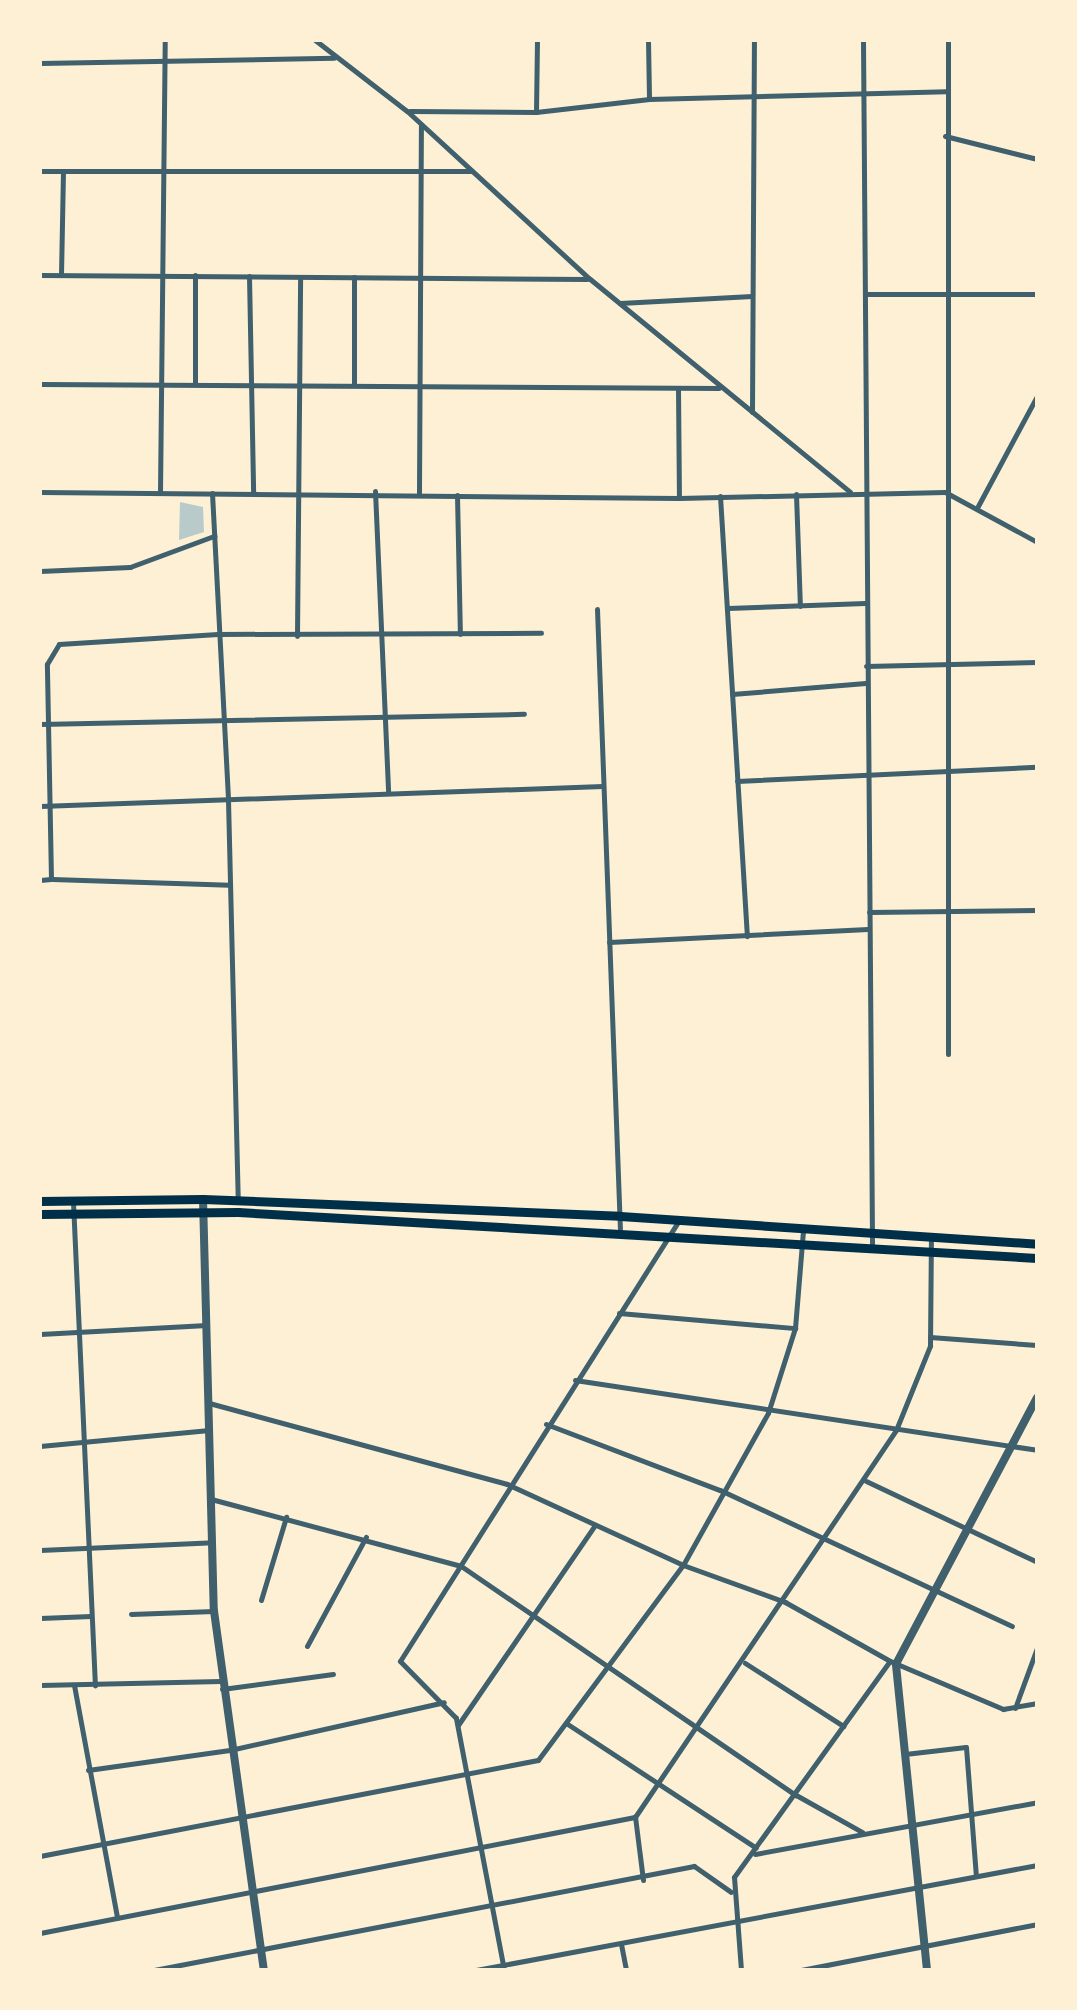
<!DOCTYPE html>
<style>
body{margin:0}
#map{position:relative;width:1077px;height:2010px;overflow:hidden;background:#fdf0d5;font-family:"Roboto Condensed",sans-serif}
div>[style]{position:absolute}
.green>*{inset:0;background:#b9caca}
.minor>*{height:5px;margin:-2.5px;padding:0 2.5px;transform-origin:2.5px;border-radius:2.5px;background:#3f606c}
.tertiary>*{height:8px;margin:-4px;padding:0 4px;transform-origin:4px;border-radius:4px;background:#3f606c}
.primary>*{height:9px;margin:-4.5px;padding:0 4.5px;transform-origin:4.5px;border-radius:4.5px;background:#003049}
span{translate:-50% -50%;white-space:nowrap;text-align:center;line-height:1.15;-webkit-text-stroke:10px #fdf0d5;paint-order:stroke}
.frame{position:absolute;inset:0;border:42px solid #fdf0d5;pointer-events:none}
</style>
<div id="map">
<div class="green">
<div style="clip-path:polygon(180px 502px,203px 507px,204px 532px,179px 540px)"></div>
</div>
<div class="minor">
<div style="left:315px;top:40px;width:116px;rotate:37.7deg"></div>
<div style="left:407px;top:111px;width:248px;rotate:42.6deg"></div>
<div style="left:590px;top:279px;width:336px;rotate:39.3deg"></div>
<div style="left:648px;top:40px;width:59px;rotate:89deg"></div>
<div style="left:863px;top:40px;width:1207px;rotate:89.57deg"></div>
<div style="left:40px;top:63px;width:294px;rotate:-1deg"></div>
<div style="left:410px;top:111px;width:126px;rotate:0.5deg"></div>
<div style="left:536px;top:112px;width:114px;rotate:-6.6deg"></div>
<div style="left:649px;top:99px;width:297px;rotate:-1.5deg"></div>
<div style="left:536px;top:112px;width:72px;rotate:-89.2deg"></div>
<div style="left:945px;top:136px;width:95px;rotate:14deg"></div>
<div style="left:40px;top:171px;width:432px"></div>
<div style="left:40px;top:275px;width:547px;rotate:0.42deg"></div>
<div style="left:61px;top:275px;width:104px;rotate:-88.9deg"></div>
<div style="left:249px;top:276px;width:216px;rotate:88.9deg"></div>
<div style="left:354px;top:277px;width:107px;rotate:90deg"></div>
<div style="left:867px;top:294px;width:170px"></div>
<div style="left:620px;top:303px;width:132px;rotate:-3deg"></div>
<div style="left:40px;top:384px;width:679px;rotate:0.34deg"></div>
<div style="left:195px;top:384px;width:109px;rotate:-90deg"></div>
<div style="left:678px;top:388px;width:110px;rotate:89.5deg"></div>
<div style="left:752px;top:412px;width:372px;rotate:-89.7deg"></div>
<div style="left:375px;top:491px;width:302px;rotate:87.5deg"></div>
<div style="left:40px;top:492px;width:639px;rotate:0.54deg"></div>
<div style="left:679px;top:498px;width:266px;rotate:-1.3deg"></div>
<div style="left:945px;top:492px;width:105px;rotate:28.5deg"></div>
<div style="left:160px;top:493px;width:453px;rotate:-89.4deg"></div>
<div style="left:212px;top:493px;width:307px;rotate:87deg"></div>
<div style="left:228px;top:800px;width:400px;rotate:88.6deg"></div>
<div style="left:419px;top:493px;width:367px;rotate:-89.7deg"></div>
<div style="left:796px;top:494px;width:112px;rotate:88deg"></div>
<div style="left:457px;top:495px;width:139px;rotate:88.8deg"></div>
<div style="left:720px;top:496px;width:441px;rotate:86.5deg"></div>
<div style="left:978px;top:506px;width:125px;rotate:-61.8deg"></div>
<div style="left:40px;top:571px;width:90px;rotate:-2.5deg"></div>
<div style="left:130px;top:567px;width:90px;rotate:-20.3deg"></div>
<div style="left:728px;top:608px;width:137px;rotate:-2.1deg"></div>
<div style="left:597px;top:609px;width:620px;rotate:87.88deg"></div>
<div style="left:297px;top:636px;width:359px;rotate:-89.5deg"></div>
<div style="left:866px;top:666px;width:171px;rotate:-1.3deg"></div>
<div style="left:732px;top:694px;width:134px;rotate:-4.7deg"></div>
<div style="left:40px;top:724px;width:484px;rotate:-1.2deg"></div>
<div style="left:737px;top:781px;width:300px;rotate:-2.7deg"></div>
<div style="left:40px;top:806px;width:563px;rotate:-2.03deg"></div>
<div style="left:52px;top:879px;width:177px;rotate:1.9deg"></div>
<div style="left:40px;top:880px;width:11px;rotate:-5deg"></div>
<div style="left:51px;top:879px;width:215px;rotate:-91.1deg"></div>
<div style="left:47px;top:664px;width:23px;rotate:-59deg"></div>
<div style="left:59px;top:644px;width:159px;rotate:-3.6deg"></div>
<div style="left:218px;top:634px;width:323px;rotate:-0.2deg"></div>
<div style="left:869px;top:912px;width:168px;rotate:-0.7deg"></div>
<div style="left:609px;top:942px;width:259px;rotate:-2.9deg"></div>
<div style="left:948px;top:1054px;width:1014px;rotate:-90deg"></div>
<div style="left:73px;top:1202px;width:484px;rotate:87.4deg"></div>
<div style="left:619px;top:1313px;width:177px;rotate:4.9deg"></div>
<div style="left:40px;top:1334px;width:167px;rotate:-3.1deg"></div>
<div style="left:930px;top:1337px;width:107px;rotate:4.3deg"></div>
<div style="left:575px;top:1380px;width:467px;rotate:8.6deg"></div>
<div style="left:209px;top:1403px;width:309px;rotate:15.2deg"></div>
<div style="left:507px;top:1484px;width:194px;rotate:24.7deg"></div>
<div style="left:683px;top:1565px;width:109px;rotate:19.9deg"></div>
<div style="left:785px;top:1602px;width:120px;rotate:29.3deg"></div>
<div style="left:890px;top:1661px;width:123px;rotate:23deg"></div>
<div style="left:1003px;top:1709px;width:35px;rotate:-10deg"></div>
<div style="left:546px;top:1424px;width:186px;rotate:20.8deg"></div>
<div style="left:720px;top:1490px;width:322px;rotate:25deg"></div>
<div style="left:40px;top:1446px;width:170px;rotate:-5.4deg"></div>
<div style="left:866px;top:1481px;width:189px;rotate:25.3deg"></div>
<div style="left:211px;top:1499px;width:259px;rotate:15deg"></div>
<div style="left:461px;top:1566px;width:406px;rotate:34.4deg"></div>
<div style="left:796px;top:1795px;width:76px;rotate:29.3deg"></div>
<div style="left:40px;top:1550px;width:173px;rotate:-2.6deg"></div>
<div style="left:261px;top:1600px;width:87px;rotate:-73.2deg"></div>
<div style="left:131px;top:1614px;width:83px;rotate:-2.1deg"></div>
<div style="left:40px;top:1618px;width:51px;rotate:-2.2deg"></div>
<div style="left:307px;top:1646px;width:124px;rotate:-61.6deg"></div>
<div style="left:745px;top:1663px;width:117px;rotate:32.7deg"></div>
<div style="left:40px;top:1685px;width:181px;rotate:-1.3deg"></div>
<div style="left:74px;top:1685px;width:237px;rotate:79.5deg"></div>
<div style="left:222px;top:1689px;width:112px;rotate:-7.7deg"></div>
<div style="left:1015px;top:1708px;width:64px;rotate:-69.9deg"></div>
<div style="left:566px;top:1723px;width:227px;rotate:33.3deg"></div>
<div style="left:458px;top:1725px;width:242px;rotate:-55.6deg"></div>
<div style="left:905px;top:1754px;width:61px;rotate:-6.5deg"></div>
<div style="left:966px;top:1747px;width:129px;rotate:85.6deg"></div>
<div style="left:88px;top:1770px;width:143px;rotate:-8deg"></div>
<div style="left:230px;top:1750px;width:219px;rotate:-12.6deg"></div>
<div style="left:755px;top:1854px;width:287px;rotate:-10.4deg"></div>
<div style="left:40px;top:1856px;width:507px;rotate:-10.91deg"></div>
<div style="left:538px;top:1760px;width:243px;rotate:-53.4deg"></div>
<div style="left:683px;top:1565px;width:174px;rotate:-60.8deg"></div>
<div style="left:768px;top:1413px;width:89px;rotate:-72.4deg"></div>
<div style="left:795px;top:1328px;width:98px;rotate:-85.3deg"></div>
<div style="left:643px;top:1880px;width:64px;rotate:-97.2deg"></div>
<div style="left:635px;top:1817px;width:467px;rotate:-56deg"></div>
<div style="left:896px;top:1430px;width:91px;rotate:-68deg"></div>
<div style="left:930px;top:1346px;width:109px;rotate:-89.5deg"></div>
<div style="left:40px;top:1933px;width:606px;rotate:-11.03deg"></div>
<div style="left:621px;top:1944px;width:26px;rotate:79deg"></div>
<div style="left:154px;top:1970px;width:550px;rotate:-10.9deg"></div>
<div style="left:694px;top:1866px;width:45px;rotate:35.1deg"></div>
<div style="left:476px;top:1970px;width:571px;rotate:-10.6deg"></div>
<div style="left:504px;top:1970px;width:257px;rotate:-100.8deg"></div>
<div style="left:456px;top:1718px;width:80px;rotate:-134.5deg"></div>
<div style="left:400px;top:1661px;width:520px;rotate:-57.66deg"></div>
<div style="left:741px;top:1970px;width:93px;rotate:-94.3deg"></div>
<div style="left:734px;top:1877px;width:266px;rotate:-54.2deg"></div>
<div style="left:801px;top:1970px;width:240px;rotate:-11deg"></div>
</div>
<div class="tertiary">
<div style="left:203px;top:1199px;width:412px;rotate:88.5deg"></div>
<div style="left:214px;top:1611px;width:362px;rotate:82.1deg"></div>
<div style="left:927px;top:1970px;width:308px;rotate:-95.8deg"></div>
<div style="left:896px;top:1664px;width:301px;rotate:-62.1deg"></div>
</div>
<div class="primary">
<div style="left:40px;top:1201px;width:163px;rotate:-0.7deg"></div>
<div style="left:203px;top:1199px;width:417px;rotate:2.3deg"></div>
<div style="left:620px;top:1216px;width:418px;rotate:3.8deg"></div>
<div style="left:40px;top:1214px;width:198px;rotate:-0.6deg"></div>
<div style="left:238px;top:1212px;width:800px;rotate:3.29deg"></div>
</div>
<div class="frame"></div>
</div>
